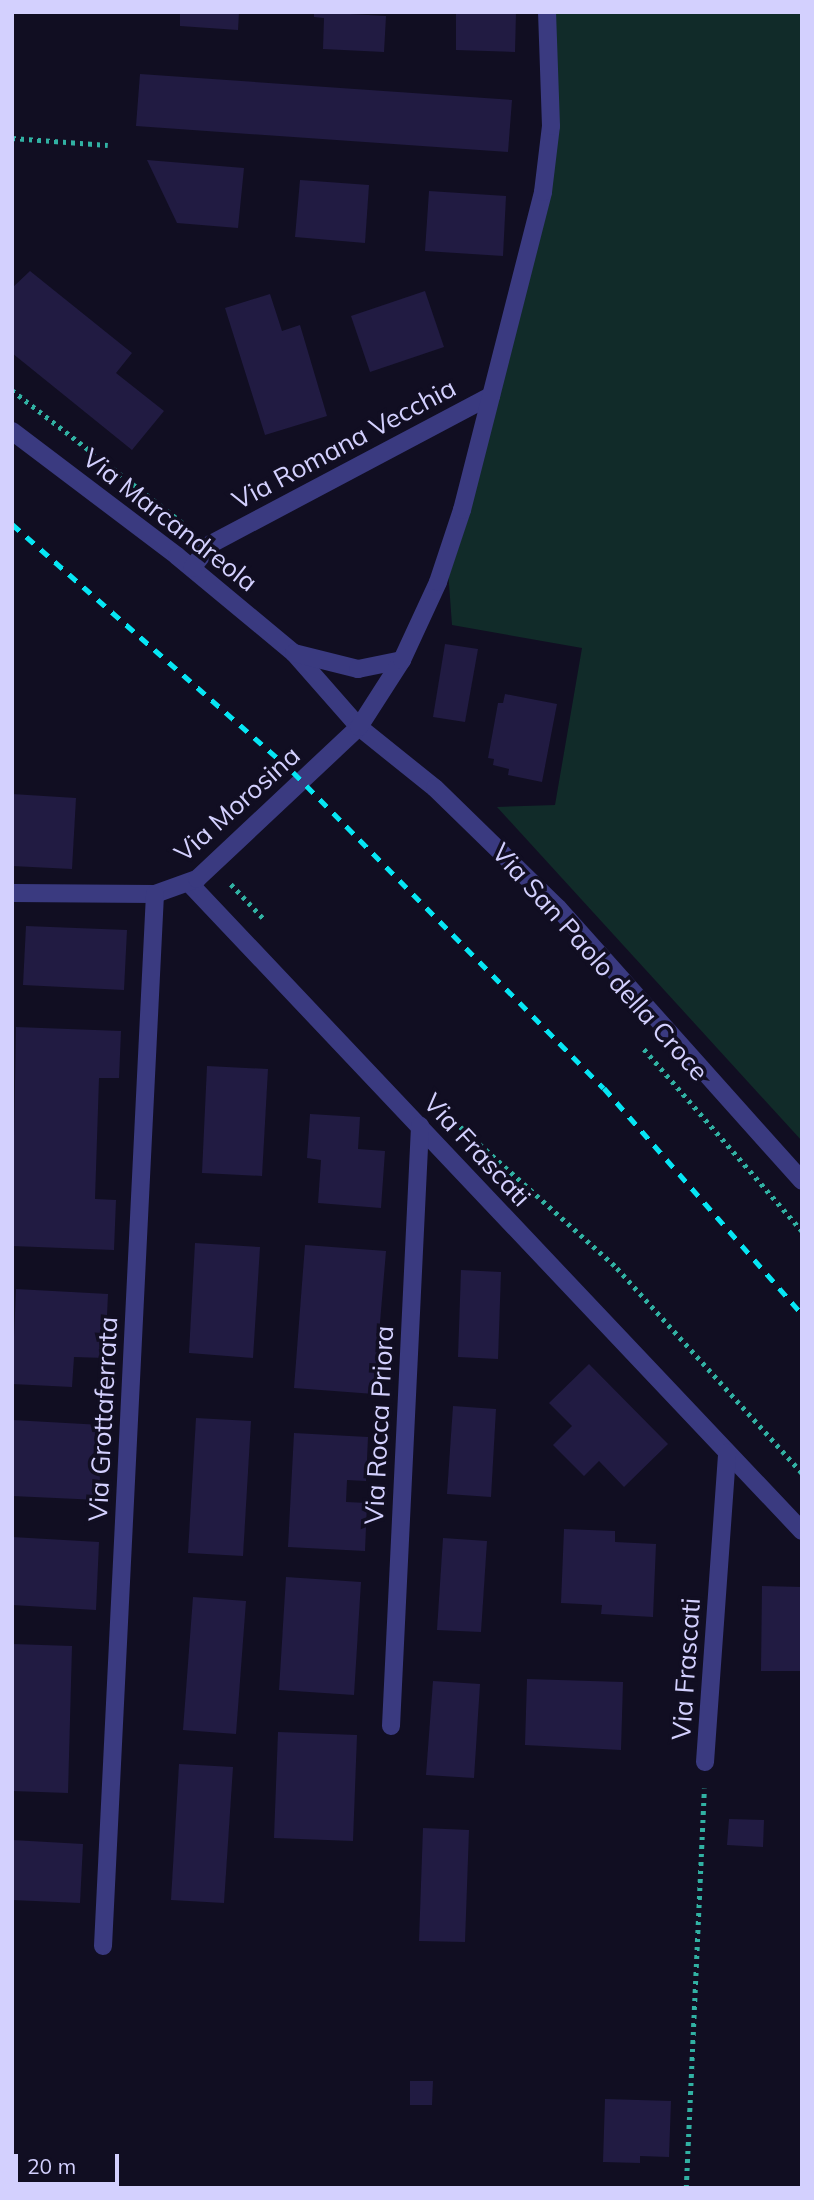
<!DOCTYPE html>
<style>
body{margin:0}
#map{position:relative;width:814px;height:2200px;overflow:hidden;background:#110e22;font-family:Mulish,sans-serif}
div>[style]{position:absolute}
.green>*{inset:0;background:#112b29}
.building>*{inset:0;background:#211b42}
.path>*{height:4.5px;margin-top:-2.25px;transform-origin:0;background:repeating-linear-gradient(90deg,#31b1a3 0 3.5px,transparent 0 8.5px)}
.minor>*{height:18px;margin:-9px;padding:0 9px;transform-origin:9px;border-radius:9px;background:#3a3a80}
.rail>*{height:5px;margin-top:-2.5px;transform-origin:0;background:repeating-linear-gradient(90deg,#06e6f4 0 10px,transparent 0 19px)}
span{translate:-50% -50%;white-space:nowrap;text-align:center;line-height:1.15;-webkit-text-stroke:7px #110e22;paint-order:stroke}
.street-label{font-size:26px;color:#d3d0fe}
.frame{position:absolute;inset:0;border:14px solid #d3d0fe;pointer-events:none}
.scale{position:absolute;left:14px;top:2154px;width:105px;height:32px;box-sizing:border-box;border:4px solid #d3d0fe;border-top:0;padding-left:9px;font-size:21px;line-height:24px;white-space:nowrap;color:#d3d0fe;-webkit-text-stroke:5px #110e22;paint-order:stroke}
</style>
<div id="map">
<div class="green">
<div style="clip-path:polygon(546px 12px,802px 12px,802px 1141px,497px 807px,555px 805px,582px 648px,452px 625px,447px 557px,550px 141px)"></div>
</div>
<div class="building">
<div style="clip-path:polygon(180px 12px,239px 12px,238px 30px,180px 26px)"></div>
<div style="clip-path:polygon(314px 12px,386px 16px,384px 52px,323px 49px,324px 18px,314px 17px)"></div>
<div style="clip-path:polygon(456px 12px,516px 12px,515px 52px,456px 50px)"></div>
<div style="clip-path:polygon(140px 74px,512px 100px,508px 152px,136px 126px)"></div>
<div style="clip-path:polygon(147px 160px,244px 168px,238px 228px,177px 223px)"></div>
<div style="clip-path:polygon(300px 180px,369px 185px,365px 243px,295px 237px)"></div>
<div style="clip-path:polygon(429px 191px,506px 196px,503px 256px,425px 251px)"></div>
<div style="clip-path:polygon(30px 271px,132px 353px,116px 373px,164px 411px,132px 450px,12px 353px,12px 288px)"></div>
<div style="clip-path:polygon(425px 291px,444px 347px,370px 372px,351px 316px)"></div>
<div style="clip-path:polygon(270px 294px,282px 331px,300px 325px,327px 416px,265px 435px,225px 308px)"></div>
<div style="clip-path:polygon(445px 644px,478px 649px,465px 722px,433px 717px)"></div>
<div style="clip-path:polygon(505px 694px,557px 704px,542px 782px,508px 775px,509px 769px,493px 765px,494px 759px,488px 758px,498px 703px,503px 703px)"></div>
<div style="clip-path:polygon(12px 794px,76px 798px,72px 869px,12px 866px)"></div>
<div style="clip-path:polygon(26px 926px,127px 930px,124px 990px,23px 985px)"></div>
<div style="clip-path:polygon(16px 1027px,121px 1031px,119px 1078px,99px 1078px,95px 1199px,116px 1200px,114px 1250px,12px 1246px)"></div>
<div style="clip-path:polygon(207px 1066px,268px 1069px,262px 1176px,202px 1173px)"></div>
<div style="clip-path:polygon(310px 1114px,360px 1117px,358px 1149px,385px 1151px,381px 1208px,318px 1203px,321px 1160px,307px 1158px)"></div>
<div style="clip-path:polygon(195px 1243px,260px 1247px,253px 1358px,189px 1353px)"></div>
<div style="clip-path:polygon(305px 1245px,386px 1251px,374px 1394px,294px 1388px)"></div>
<div style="clip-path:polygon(461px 1270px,501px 1272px,498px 1359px,458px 1357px)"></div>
<div style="clip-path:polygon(16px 1289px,108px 1294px,105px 1358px,74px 1357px,72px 1387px,12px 1384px)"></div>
<div style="clip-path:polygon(589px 1364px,668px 1444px,624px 1487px,599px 1461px,584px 1476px,553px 1445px,572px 1426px,549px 1403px)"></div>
<div style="clip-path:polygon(453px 1406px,496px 1409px,491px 1497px,447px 1494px)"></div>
<div style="clip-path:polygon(196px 1418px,251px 1421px,243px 1556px,188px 1553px)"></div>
<div style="clip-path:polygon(12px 1420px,102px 1425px,99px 1500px,12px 1496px)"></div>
<div style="clip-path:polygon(294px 1433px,368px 1437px,366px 1481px,347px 1480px,346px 1502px,367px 1503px,365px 1551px,288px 1547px)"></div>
<div style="clip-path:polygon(564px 1529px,615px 1531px,615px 1542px,656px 1544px,653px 1617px,601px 1614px,602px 1605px,561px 1603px)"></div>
<div style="clip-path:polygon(12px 1537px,99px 1542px,96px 1610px,12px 1605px)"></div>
<div style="clip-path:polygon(443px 1538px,487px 1541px,481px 1632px,437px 1630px)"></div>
<div style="clip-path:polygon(286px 1577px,361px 1582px,354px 1695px,279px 1690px)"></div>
<div style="clip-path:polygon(762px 1586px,802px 1587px,802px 1671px,761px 1671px)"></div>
<div style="clip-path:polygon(193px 1597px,246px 1601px,236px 1734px,183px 1730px)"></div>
<div style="clip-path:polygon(12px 1644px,72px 1646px,68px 1793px,12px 1791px)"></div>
<div style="clip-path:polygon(527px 1679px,623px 1682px,621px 1750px,525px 1745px)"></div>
<div style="clip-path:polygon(433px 1681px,480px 1684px,474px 1778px,426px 1775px)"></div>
<div style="clip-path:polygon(278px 1732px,357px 1735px,353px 1841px,274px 1838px)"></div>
<div style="clip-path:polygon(179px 1764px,233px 1767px,224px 1903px,171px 1900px)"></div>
<div style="clip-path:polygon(729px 1819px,764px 1820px,763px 1847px,727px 1845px)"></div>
<div style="clip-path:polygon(423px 1828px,469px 1830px,465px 1942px,419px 1941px)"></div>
<div style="clip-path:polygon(12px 1840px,83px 1844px,80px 1903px,12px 1900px)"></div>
<div style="clip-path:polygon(410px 2081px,433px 2081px,432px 2105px,410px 2105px)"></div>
<div style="clip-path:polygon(605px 2099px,671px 2101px,669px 2157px,640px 2156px,640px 2163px,603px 2162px)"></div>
</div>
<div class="path">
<div style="left:12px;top:138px;width:96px;rotate:4.2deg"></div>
<div style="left:12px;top:390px;width:218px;rotate:37.9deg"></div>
<div style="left:231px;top:884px;width:47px;rotate:46.7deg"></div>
<div style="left:644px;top:1049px;width:241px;rotate:49deg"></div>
<div style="left:454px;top:1121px;width:219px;rotate:42deg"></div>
<div style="left:617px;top:1268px;width:276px;rotate:47.9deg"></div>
<div style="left:686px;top:2188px;width:400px;rotate:-87.4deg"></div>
</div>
<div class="minor">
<div style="left:12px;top:431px;width:207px;rotate:37.1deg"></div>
<div style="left:177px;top:556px;width:152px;rotate:39.7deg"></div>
<div style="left:294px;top:653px;width:98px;rotate:48.7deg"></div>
<div style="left:359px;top:727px;width:97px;rotate:38.8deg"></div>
<div style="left:435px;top:788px;width:172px;rotate:44.3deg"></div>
<div style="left:558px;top:908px;width:366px;rotate:48.2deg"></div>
<div style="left:192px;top:568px;width:31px;rotate:-52deg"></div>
<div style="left:211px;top:544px;width:317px;rotate:-27.9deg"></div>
<div style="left:294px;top:653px;width:66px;rotate:14deg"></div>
<div style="left:358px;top:669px;width:45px;rotate:-11.6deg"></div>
<div style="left:189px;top:883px;width:892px;rotate:46.59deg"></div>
<div style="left:12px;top:893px;width:143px;rotate:0.4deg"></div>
<div style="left:155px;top:894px;width:45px;rotate:-19.7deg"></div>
<div style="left:197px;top:879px;width:222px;rotate:-43.2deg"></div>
<div style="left:359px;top:727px;width:80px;rotate:-57.3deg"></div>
<div style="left:402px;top:660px;width:86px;rotate:-65.2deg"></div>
<div style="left:438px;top:582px;width:76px;rotate:-71.6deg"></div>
<div style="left:462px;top:510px;width:328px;rotate:-75.7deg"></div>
<div style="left:543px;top:192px;width:66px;rotate:-83.1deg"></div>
<div style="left:551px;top:126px;width:114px;rotate:-92deg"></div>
<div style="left:391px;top:1726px;width:601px;rotate:-87.23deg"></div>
<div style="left:705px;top:1762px;width:310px;rotate:-85.9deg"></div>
<div style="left:103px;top:1946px;width:1053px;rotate:-87.17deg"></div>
</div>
<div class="rail">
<div style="left:12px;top:524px;width:375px;rotate:41.4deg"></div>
<div style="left:293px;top:772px;width:443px;rotate:45.5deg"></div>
<div style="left:604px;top:1088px;width:300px;rotate:48.8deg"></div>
</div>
<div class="street-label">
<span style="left:344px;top:444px;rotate:-28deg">Via Romana Vecchia</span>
<span style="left:170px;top:520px;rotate:38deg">Via Marcandreola</span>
<span style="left:237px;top:804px;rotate:-42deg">Via Morosina</span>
<span style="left:600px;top:962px;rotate:48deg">Via San Paolo della Croce</span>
<span style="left:477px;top:1150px;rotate:47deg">Via Frascati</span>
<span style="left:103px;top:1419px;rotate:-87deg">Via Grottaferrata</span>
<span style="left:379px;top:1425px;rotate:-87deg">Via Rocca Priora</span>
<span style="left:686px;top:1669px;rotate:-86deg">Via Frascati</span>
</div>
<div class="frame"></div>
<div class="scale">20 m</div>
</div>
